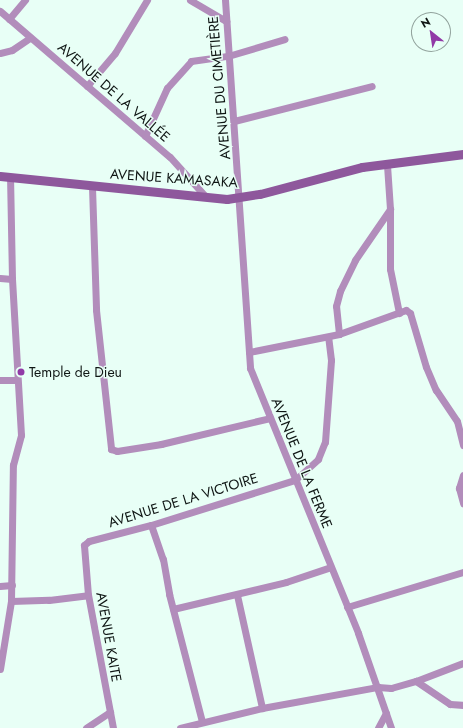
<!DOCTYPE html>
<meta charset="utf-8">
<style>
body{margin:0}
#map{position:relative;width:463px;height:728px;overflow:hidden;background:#e8fff6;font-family:Jost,sans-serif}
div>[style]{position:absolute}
.street>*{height:7px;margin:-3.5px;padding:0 3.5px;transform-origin:3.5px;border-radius:3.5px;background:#b28dbb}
.secondary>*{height:9px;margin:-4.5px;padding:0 4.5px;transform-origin:4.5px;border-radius:4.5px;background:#8e589c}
.dots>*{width:11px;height:11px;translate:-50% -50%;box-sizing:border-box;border:2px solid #e8fff6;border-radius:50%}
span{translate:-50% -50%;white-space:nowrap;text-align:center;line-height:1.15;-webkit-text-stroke:3px #e8fff6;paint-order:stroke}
.street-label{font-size:14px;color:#0f1614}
.poi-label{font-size:14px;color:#0f1614}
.left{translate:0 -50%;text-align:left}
.north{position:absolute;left:411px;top:12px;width:40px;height:40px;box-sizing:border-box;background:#e8fff6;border:1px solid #91a29c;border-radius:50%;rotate:330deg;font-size:11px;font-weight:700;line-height:16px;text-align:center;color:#0f1614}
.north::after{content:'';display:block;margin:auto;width:14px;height:18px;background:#913aa7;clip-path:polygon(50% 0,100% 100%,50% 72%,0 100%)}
</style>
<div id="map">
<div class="street">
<div style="left:190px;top:0;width:42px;rotate:30.3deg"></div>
<div style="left:225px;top:0;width:369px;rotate:86.1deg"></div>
<div style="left:250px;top:368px;width:286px;rotate:67.8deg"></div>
<div style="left:358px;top:633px;width:101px;rotate:70.8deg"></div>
<div style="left:0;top:11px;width:224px;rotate:40.7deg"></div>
<div style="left:170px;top:157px;width:52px;rotate:48.1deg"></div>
<div style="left:9px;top:19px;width:25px;rotate:-50deg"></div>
<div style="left:0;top:53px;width:12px;rotate:-14deg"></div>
<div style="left:12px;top:50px;width:22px;rotate:-34deg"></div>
<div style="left:87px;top:86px;width:43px;rotate:-49.7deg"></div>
<div style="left:115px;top:53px;width:62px;rotate:-58.9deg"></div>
<div style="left:234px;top:121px;width:142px;rotate:-14.2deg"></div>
<div style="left:145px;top:136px;width:53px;rotate:-65.4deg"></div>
<div style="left:167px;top:88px;width:36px;rotate:-48deg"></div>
<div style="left:191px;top:61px;width:37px;rotate:-8deg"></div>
<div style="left:228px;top:56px;width:59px;rotate:-16.6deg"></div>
<div style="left:92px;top:187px;width:123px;rotate:88.1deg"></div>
<div style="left:96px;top:310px;width:140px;rotate:83.8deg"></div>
<div style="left:111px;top:449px;width:6px;rotate:18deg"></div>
<div style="left:117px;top:451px;width:45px;rotate:-9deg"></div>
<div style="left:161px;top:444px;width:112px;rotate:-13.4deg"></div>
<div style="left:390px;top:209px;width:60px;rotate:90deg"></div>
<div style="left:390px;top:269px;width:45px;rotate:78.4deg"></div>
<div style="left:0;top:278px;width:12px;rotate:5deg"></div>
<div style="left:339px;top:334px;width:71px;rotate:-19.7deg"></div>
<div style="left:406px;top:310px;width:5px;rotate:37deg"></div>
<div style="left:410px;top:313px;width:56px;rotate:73.5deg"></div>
<div style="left:426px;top:367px;width:25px;rotate:67deg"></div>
<div style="left:436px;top:390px;width:37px;rotate:56deg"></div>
<div style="left:457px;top:421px;width:25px;rotate:76deg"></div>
<div style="left:249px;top:352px;width:92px;rotate:-11.3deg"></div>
<div style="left:339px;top:334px;width:28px;rotate:-96deg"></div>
<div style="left:336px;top:306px;width:16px;rotate:-75deg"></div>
<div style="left:340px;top:291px;width:34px;rotate:-64deg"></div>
<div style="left:355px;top:260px;width:62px;rotate:-55.5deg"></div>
<div style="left:390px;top:209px;width:44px;rotate:-93.9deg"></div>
<div style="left:0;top:380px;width:17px"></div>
<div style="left:463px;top:475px;width:14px;rotate:107deg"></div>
<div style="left:459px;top:488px;width:16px;rotate:75deg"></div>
<div style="left:151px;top:525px;width:36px;rotate:71deg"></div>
<div style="left:163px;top:559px;width:36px;rotate:80deg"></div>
<div style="left:169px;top:594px;width:132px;rotate:75.5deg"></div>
<div style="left:0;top:586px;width:12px;rotate:-5deg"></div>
<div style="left:237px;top:595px;width:116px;rotate:77.5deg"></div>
<div style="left:11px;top:601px;width:38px;rotate:-2deg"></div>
<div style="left:49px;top:600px;width:39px;rotate:-7deg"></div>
<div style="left:347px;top:607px;width:121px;rotate:-16.8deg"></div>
<div style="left:173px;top:609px;width:116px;rotate:-13.4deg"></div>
<div style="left:286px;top:582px;width:47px;rotate:-18.4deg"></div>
<div style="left:0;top:669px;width:69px;rotate:-80.8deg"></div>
<div style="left:11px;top:601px;width:136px;rotate:-89.2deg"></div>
<div style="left:13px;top:465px;width:31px;rotate:-75deg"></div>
<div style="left:21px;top:435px;width:156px;rotate:-93.3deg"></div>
<div style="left:12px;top:279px;width:102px;rotate:-91.1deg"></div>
<div style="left:416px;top:681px;width:50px;rotate:-21deg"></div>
<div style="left:86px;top:728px;width:29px;rotate:-34deg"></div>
<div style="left:113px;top:728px;width:135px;rotate:-100.6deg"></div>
<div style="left:88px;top:595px;width:50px;rotate:-94.6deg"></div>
<div style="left:84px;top:545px;width:6px;rotate:-39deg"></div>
<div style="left:89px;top:541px;width:64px;rotate:-14.5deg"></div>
<div style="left:151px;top:525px;width:151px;rotate:-17.4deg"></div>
<div style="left:295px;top:480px;width:31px;rotate:-42deg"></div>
<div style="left:318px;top:459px;width:18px;rotate:-68deg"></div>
<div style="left:325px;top:442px;width:82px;rotate:-85.8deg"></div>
<div style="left:331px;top:360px;width:23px;rotate:-97deg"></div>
<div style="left:180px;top:728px;width:84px;rotate:-13.7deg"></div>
<div style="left:262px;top:708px;width:118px;rotate:-10.3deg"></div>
<div style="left:378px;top:687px;width:13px;rotate:4deg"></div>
<div style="left:391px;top:688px;width:26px;rotate:-16deg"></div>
<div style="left:416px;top:681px;width:41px;rotate:34.1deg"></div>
<div style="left:450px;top:704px;width:13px;rotate:4deg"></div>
<div style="left:378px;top:728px;width:17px;rotate:-62deg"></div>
</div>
<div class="secondary">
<div style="left:0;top:176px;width:228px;rotate:5.8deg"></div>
<div style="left:227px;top:199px;width:33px;rotate:-9deg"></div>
<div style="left:260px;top:194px;width:106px;rotate:-14.8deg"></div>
<div style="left:362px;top:167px;width:102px;rotate:-7.3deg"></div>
</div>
<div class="dots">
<div style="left:21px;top:372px;background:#913aa7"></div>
</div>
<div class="street-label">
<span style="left:219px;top:88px;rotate:-95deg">AVENUE DU CIMETIÈRE</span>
<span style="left:114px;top:92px;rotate:41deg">AVENUE DE LA VALLÉE</span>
<span style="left:174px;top:178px;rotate:4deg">AVENUE KAMASAKA</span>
<span style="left:302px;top:463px;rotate:68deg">AVENUE DE LA FERME</span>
<span style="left:183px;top:500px;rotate:-17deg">AVENUE DE LA VICTOIRE</span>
<span style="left:109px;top:637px;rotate:80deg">AVENUE KAITE</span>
</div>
<div class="poi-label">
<span class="left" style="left:29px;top:372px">Temple de Dieu</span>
</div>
<div class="north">N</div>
</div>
